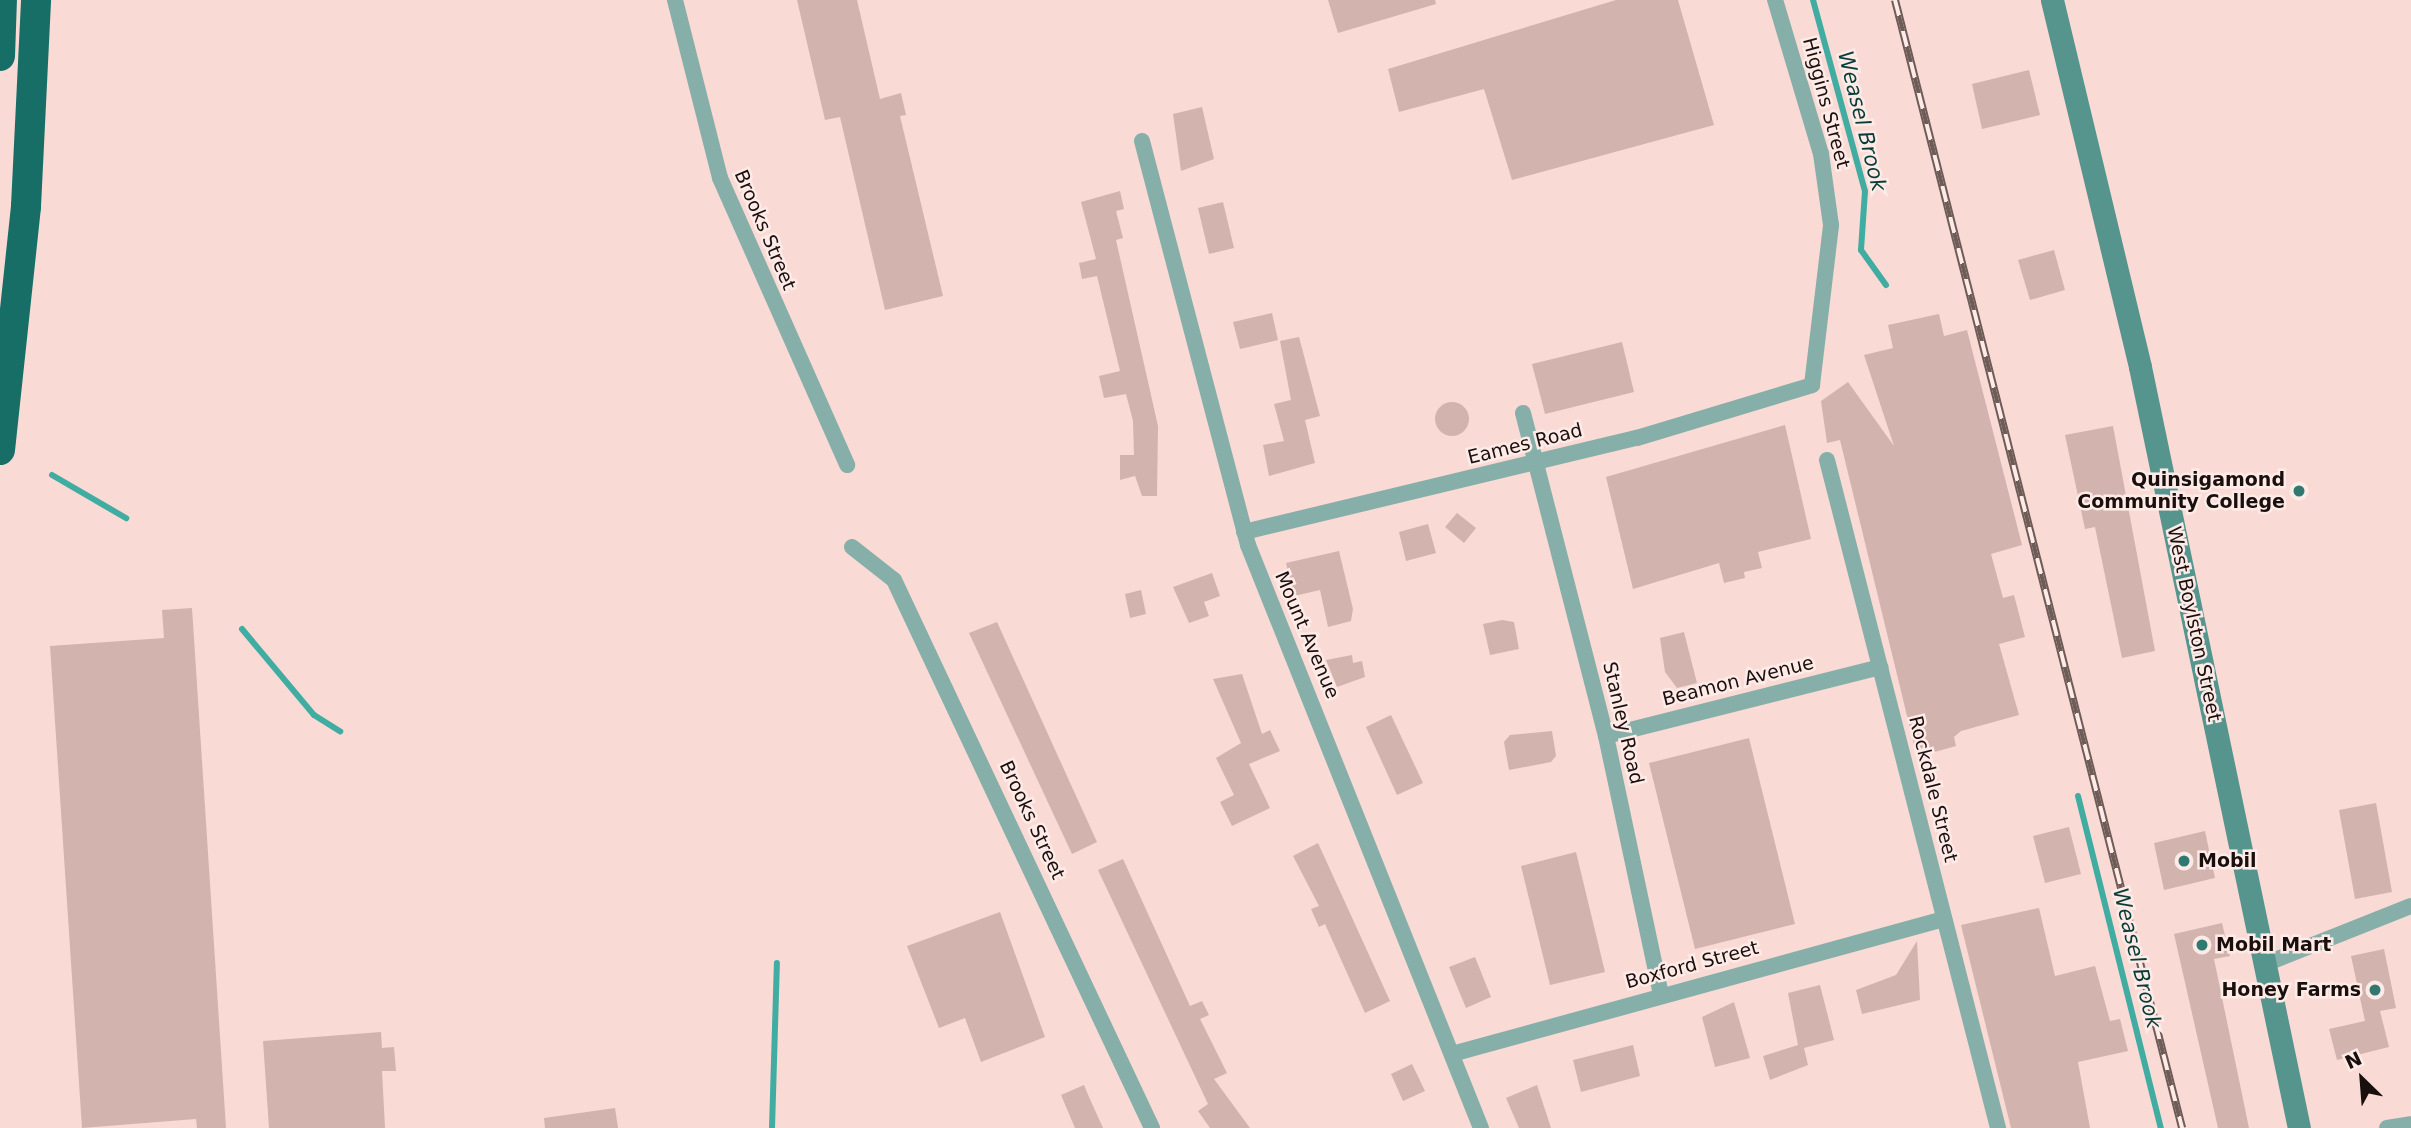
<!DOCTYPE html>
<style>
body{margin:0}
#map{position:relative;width:2411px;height:1128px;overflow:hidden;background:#fadad5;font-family:"DejaVu Sans",sans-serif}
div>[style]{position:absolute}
.stream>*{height:6px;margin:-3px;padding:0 3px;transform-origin:3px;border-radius:3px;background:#41ada2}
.building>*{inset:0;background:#d2b3ae}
.round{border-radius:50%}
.minor>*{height:16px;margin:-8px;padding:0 8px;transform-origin:8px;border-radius:8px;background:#86afa9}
.secondary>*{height:23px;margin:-11.5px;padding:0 11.5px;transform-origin:11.5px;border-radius:11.5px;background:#55958d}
.motorway>*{height:30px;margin:-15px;padding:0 15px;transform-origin:15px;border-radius:15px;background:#166e66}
.rail>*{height:8px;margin-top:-4px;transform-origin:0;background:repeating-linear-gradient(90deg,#feebe8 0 16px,#6e5c58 0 32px);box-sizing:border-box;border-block:2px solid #6e5c58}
.dots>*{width:19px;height:19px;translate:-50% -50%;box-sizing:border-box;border:4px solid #feebe8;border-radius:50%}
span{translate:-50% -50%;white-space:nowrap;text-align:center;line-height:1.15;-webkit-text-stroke:5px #feebe8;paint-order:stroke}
.street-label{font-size:19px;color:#190f0d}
.poi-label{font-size:19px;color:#190f0d;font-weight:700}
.right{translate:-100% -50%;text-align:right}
.left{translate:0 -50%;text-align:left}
.water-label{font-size:21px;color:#093c37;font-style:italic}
.north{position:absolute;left:2327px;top:1044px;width:70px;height:70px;-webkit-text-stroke:5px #feebe8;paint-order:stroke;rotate:335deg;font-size:19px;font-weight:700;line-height:28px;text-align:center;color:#190f0d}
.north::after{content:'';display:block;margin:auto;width:24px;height:32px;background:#190f0d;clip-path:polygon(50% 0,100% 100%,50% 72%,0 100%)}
</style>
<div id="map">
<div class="stream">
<div style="left:1813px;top:0;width:198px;rotate:74.8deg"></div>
<div style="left:1865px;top:191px;width:59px;rotate:93.9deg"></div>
<div style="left:1861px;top:250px;width:43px;rotate:54.5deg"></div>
<div style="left:52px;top:475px;width:86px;rotate:30.2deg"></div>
<div style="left:242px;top:629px;width:112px;rotate:50.1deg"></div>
<div style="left:314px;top:715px;width:31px;rotate:32deg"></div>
<div style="left:2078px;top:796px;width:342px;rotate:76deg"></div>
<div style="left:772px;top:1128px;width:165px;rotate:-88.3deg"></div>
</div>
<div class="building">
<div style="clip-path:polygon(797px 0,857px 0,880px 99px,901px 93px,906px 115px,900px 116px,943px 296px,885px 310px,840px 117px,825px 120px)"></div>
<div style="clip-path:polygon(1328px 0,1435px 0,1436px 4px,1338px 33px)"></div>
<div style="clip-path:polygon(1616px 0,1678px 0,1714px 125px,1512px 180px,1484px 89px,1399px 112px,1388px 69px)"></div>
<div style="clip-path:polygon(2029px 70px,2040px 115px,1982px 129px,1972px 84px)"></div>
<div style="clip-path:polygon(1202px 107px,1214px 159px,1181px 171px,1173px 114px)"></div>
<div style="clip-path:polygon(1120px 191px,1124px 209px,1116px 211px,1123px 238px,1116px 240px,1158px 426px,1157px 496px,1142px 496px,1135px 476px,1120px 480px,1120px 455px,1134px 455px,1133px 421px,1126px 394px,1104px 398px,1099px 376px,1120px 371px,1097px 276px,1082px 279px,1079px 263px,1096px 259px,1081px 202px)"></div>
<div style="clip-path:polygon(1223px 202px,1234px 248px,1209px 254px,1198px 208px)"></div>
<div style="clip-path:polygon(2054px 250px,2065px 290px,2030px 300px,2018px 260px)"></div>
<div style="clip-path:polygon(1272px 313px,1278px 340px,1240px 349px,1233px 322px)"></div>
<div style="clip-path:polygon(1939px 314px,1944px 336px,1967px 330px,2022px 545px,1991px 554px,2003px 598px,2014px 595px,2025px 637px,1999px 644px,2019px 715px,1961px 731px,1954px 737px,1956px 746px,1917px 757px,1840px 440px,1827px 443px,1821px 401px,1848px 382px,1894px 446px,1864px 355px,1893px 348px,1888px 325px)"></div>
<div style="clip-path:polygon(1299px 337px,1320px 416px,1305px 420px,1315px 463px,1269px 476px,1263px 445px,1284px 441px,1274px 404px,1291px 400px,1280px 341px)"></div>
<div style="clip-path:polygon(1622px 342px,1634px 392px,1545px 414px,1532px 364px)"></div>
<div class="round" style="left:1435px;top:402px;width:34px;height:34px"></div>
<div style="clip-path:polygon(1785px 425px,1811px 539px,1758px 552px,1762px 568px,1744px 572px,1745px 578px,1724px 583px,1719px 563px,1633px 589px,1606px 477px)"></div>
<div style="clip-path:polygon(2113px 426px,2155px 651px,2122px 658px,2095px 527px,2085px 529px,2065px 435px)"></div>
<div style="clip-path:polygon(1457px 513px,1476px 528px,1464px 543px,1445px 527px)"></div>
<div style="clip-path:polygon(1428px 524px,1436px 553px,1406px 561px,1399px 532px)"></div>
<div style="clip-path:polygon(1339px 551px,1353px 609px,1351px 621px,1328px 627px,1320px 590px,1294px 596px,1286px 563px)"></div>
<div style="clip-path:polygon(1212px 573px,1220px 596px,1204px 602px,1209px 616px,1189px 623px,1173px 587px)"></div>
<div style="clip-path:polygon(1141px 590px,1146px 614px,1130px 618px,1125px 594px)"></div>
<div style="clip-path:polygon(192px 608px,226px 1128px,197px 1128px,196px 1119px,82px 1128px,50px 646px,164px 638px,162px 610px)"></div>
<div style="clip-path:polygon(1502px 620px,1514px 622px,1519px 649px,1490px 655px,1483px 624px)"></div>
<div style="clip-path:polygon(997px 622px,1097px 842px,1072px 854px,969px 633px)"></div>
<div style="clip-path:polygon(1684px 632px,1697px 683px,1677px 688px,1665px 672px,1660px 638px)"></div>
<div style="clip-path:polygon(1352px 655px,1353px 663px,1362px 661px,1365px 677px,1337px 687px,1326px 660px)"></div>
<div style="clip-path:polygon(1242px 674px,1262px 734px,1270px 730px,1280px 751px,1249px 764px,1270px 808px,1232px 826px,1220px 802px,1234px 795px,1216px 758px,1241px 743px,1213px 679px)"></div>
<div style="clip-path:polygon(1391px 715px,1423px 783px,1397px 795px,1366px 727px)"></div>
<div style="clip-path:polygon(1552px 731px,1556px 756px,1551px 762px,1509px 770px,1504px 742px,1510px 735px)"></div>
<div style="clip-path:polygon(1749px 738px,1795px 924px,1695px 949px,1649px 763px)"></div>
<div style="clip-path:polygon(2376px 803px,2392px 892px,2355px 899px,2339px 810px)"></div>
<div style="clip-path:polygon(2069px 827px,2081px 874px,2045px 883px,2033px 836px)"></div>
<div style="clip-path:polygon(2205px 831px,2215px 878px,2164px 890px,2154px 843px)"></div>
<div style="clip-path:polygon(1318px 843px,1390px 1001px,1365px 1013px,1325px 924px,1319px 927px,1311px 909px,1319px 906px,1293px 856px)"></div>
<div style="clip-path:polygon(1576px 852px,1605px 972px,1550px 985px,1521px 866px)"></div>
<div style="clip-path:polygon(1123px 859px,1190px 1006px,1202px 1001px,1209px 1015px,1200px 1019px,1227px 1073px,1214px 1079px,1250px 1128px,1210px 1128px,1198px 1111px,1208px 1104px,1098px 870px)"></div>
<div style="clip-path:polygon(2039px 908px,2055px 976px,2095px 966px,2110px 1021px,2120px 1019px,2128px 1051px,2078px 1062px,2090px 1128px,2011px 1128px,1961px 925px)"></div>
<div style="clip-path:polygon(1000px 912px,1045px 1037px,981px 1062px,965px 1018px,939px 1028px,907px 946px)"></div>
<div style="clip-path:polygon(2222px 923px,2230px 956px,2214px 959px,2249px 1128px,2218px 1128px,2174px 934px)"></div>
<div style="clip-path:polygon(1917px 941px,1920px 1000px,1862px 1014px,1856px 990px,1896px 975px)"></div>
<div style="clip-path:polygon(2384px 949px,2396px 1008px,2380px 1011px,2389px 1047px,2337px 1060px,2329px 1029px,2365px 1021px,2351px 956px)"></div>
<div style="clip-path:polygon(1475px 957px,1491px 997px,1466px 1008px,1449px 967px)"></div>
<div style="clip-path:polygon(1820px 985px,1834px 1040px,1804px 1048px,1808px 1065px,1770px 1080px,1763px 1056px,1798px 1045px,1788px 993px)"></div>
<div style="clip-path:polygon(1734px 1002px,1750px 1058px,1715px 1067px,1702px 1017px)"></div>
<div style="clip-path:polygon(381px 1032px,382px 1048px,394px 1047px,396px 1071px,382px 1071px,385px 1128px,269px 1128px,263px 1041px)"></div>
<div style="clip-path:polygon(1633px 1045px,1640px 1076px,1581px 1092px,1573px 1060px)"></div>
<div style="clip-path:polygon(1412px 1064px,1425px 1091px,1403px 1101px,1391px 1074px)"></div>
<div style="clip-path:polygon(1084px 1085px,1089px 1097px,1103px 1128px,1075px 1128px,1061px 1095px)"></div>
<div style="clip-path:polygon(1537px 1085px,1551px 1128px,1519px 1128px,1506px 1098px)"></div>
<div style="clip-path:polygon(615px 1108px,618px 1128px,545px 1128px,544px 1118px)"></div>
</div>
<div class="minor">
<div style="left:675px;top:0;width:184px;rotate:75.8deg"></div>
<div style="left:720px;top:178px;width:314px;rotate:66.1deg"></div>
<div style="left:1142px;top:141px;width:418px;rotate:75.3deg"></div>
<div style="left:1248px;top:545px;width:628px;rotate:68.22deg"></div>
<div style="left:1523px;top:413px;width:333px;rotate:75.6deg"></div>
<div style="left:1606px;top:736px;width:265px;rotate:78deg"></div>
<div style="left:1827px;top:460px;width:690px;rotate:75.64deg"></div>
<div style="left:1244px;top:532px;width:404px;rotate:-13.5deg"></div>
<div style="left:1637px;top:438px;width:183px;rotate:-16.8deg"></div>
<div style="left:1812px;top:385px;width:161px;rotate:-83.2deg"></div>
<div style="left:1831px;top:225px;width:72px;rotate:-98deg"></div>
<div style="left:1821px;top:154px;width:161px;rotate:-106.6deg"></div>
<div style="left:852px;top:547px;width:53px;rotate:38.2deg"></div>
<div style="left:894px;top:580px;width:606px;rotate:64.79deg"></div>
<div style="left:1606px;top:736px;width:283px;rotate:-14.1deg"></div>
<div style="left:2265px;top:964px;width:157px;rotate:-21.7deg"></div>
<div style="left:1452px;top:1054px;width:510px;rotate:-15.34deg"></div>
<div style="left:2387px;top:1128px;width:24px;rotate:-9deg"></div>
</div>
<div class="secondary">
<div style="left:2052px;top:0;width:377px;rotate:76.5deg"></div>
<div style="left:2140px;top:367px;width:777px;rotate:78.2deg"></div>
</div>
<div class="motorway">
<div style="left:0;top:56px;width:56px;rotate:-88deg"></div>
<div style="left:0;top:450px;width:245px;rotate:-83.9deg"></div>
<div style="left:26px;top:206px;width:206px;rotate:-87.2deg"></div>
</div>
<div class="rail">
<div style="left:1895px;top:0;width:1164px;rotate:75.72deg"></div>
</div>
<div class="dots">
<div style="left:2299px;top:491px;background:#317871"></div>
<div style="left:2184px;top:861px;background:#317871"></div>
<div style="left:2202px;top:945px;background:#317871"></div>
<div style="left:2375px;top:990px;background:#317871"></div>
</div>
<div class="street-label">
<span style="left:1826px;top:103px;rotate:75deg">Higgins Street</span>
<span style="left:765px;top:230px;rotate:67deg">Brooks Street</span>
<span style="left:1525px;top:444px;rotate:-14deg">Eames Road</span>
<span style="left:2194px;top:624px;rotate:78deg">West Boylston Street</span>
<span style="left:1307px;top:635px;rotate:67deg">Mount Avenue</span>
<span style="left:1738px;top:681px;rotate:-14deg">Beamon Avenue</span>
<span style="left:1623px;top:723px;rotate:77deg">Stanley Road</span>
<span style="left:1933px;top:789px;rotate:76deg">Rockdale Street</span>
<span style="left:1032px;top:820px;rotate:65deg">Brooks Street</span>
<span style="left:1692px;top:965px;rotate:-15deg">Boxford Street</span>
</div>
<div class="poi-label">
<span class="right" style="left:2285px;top:491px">Quinsigamond<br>Community College</span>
<span class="left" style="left:2198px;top:861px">Mobil</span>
<span class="left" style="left:2216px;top:945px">Mobil Mart</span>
<span class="right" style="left:2361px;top:990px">Honey Farms</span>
</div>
<div class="water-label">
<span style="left:1862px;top:121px;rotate:76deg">Weasel Brook</span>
<span style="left:2137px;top:958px;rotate:76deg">Weasel Brook</span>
</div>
<div class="north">N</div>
</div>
